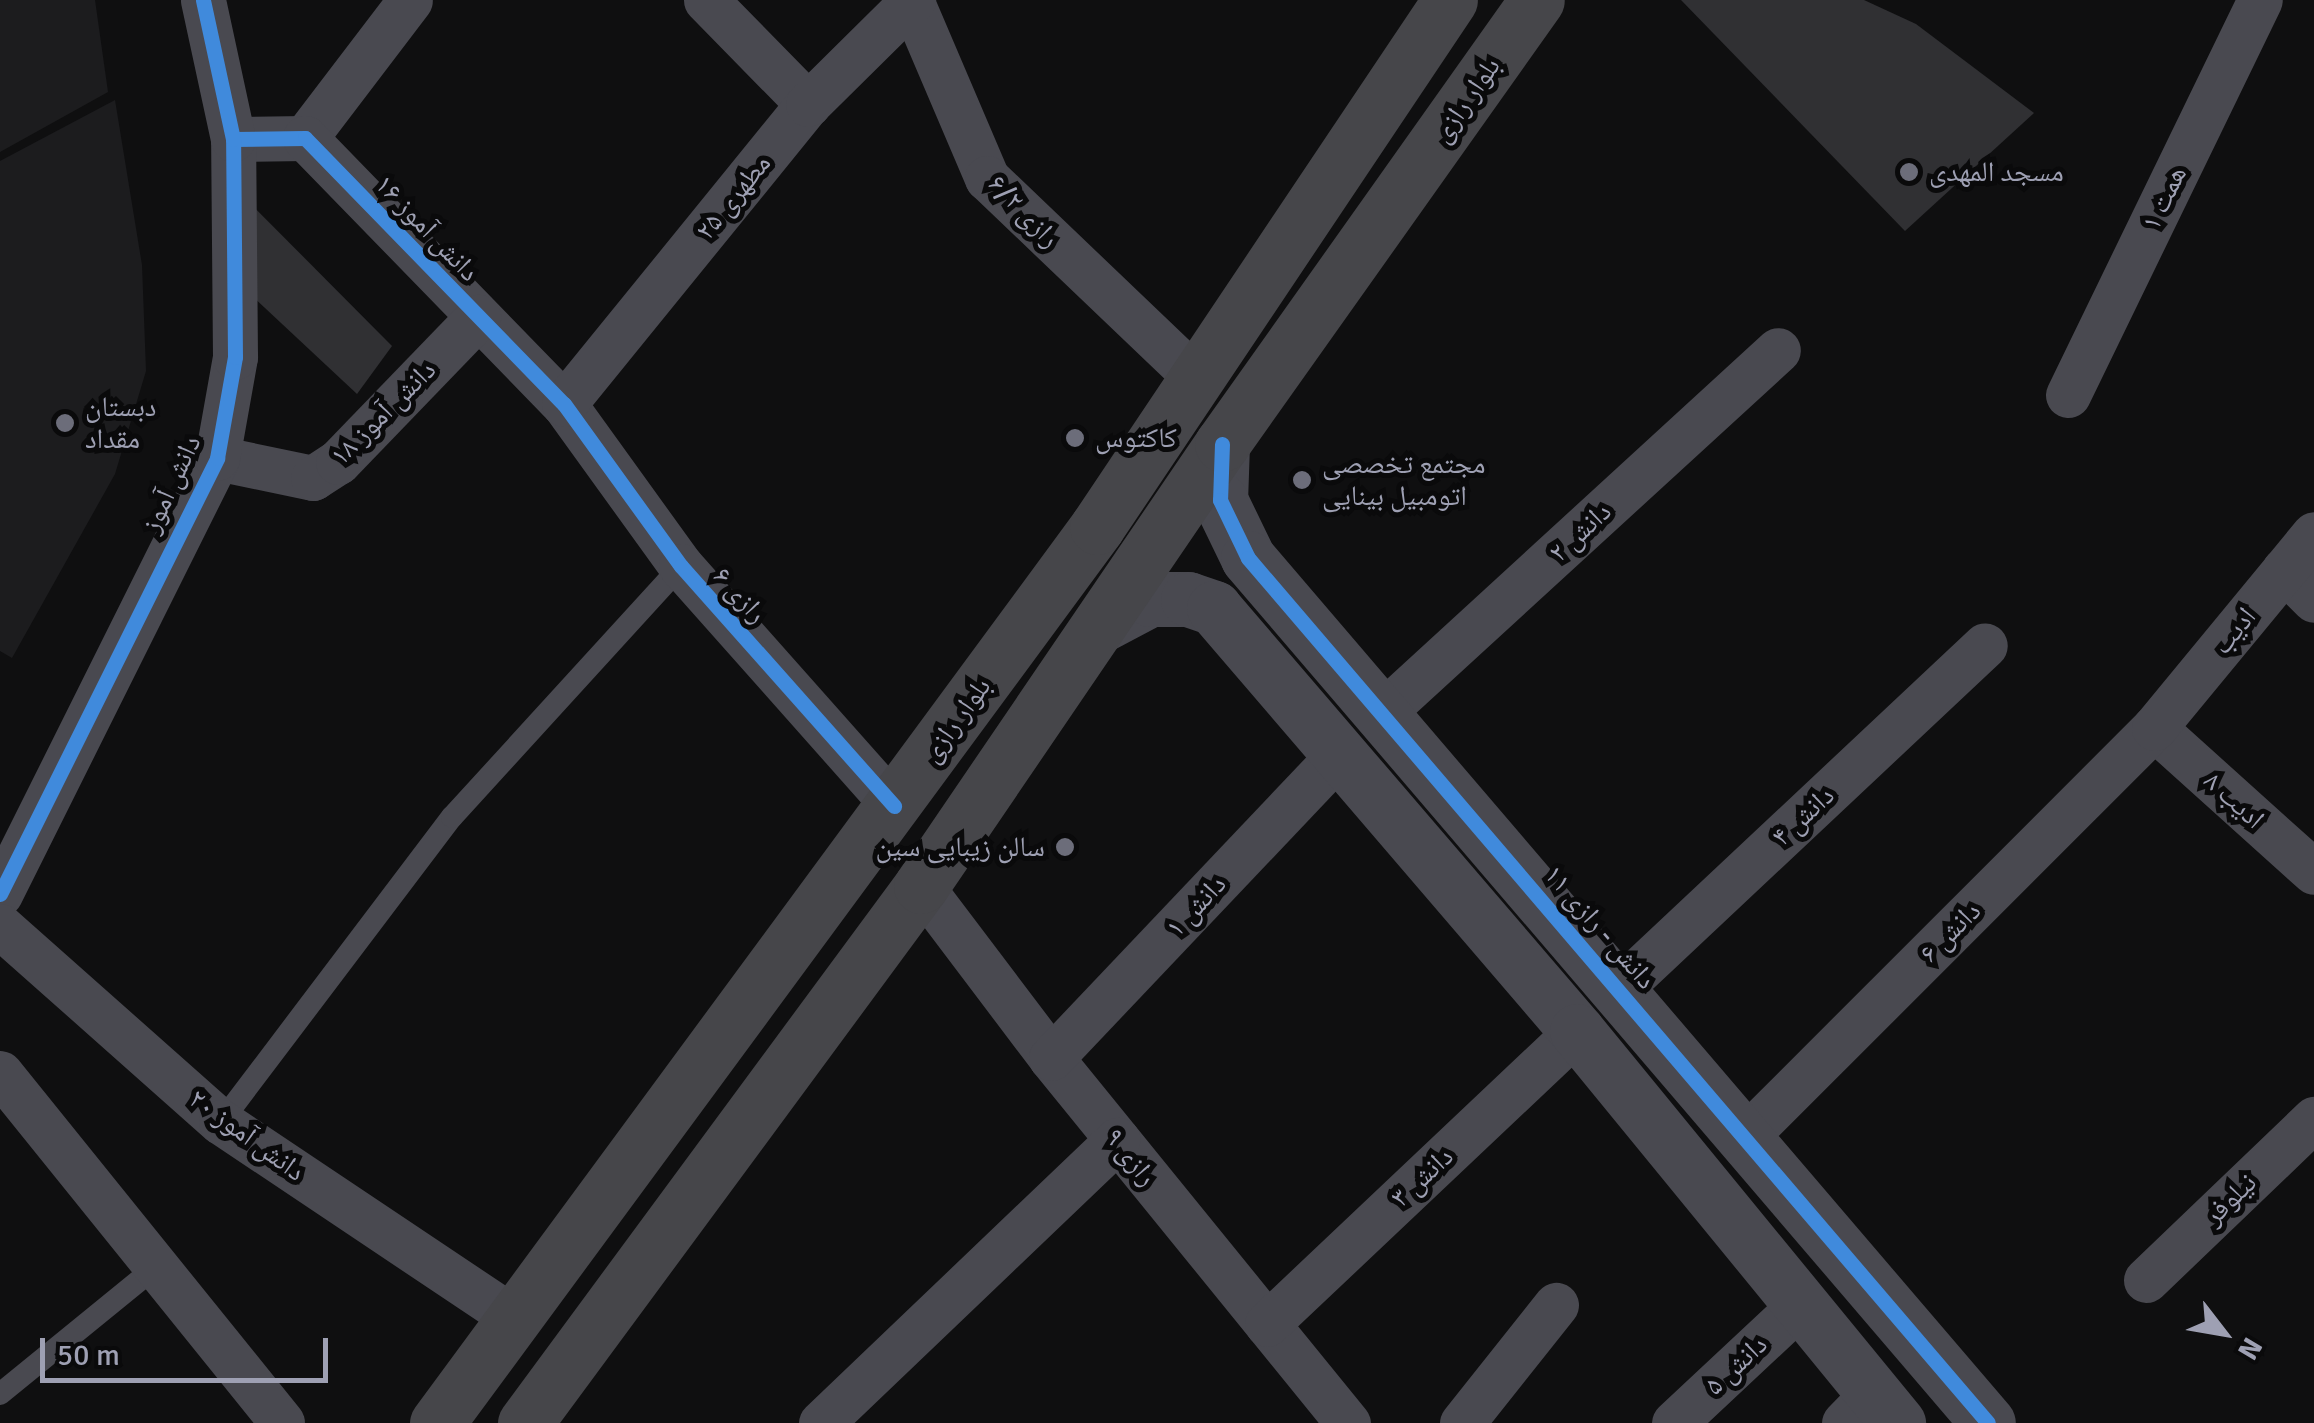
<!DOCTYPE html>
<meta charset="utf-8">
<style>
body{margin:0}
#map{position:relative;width:2314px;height:1423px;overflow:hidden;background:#0f0f10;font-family:Signika,"Noto Naskh Arabic",sans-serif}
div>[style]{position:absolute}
.built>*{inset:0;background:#1c1c1e}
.building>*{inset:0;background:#303033}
.service>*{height:22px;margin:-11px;padding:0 11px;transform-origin:11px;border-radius:11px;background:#494950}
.minor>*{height:45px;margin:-22.5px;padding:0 22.5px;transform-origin:22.5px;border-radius:22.5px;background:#494950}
.tertiary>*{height:55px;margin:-27.5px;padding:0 27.5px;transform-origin:27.5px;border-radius:27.5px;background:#494950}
.primary>*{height:55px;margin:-27.5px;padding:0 27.5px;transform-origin:27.5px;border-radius:27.5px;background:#46464a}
.cycleway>*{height:15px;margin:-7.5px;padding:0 7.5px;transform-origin:7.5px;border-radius:7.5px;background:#408adc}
.dots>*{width:28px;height:28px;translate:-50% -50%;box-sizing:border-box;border:5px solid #0a0a0b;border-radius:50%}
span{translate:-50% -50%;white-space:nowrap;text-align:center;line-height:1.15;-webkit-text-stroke:10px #0a0a0b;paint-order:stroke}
.street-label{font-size:28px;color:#9ea0b3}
.poi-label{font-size:28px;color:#9ea0b3}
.left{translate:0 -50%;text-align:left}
.right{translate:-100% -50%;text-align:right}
.north{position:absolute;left:2174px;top:1283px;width:100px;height:100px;-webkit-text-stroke:8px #0a0a0b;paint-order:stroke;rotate:121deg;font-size:28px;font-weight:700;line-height:40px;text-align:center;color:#9ea0b3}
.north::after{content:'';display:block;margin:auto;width:35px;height:45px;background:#9ea0b3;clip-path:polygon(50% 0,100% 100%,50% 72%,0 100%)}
.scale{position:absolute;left:40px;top:1338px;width:288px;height:45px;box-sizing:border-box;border:5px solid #9ea0b3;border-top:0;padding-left:12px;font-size:30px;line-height:35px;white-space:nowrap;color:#9ea0b3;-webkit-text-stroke:8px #0a0a0b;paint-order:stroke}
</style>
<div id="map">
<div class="built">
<div style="clip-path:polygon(0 0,95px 0,108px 92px,0 152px)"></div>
<div style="clip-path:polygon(115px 100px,142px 265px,146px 371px,115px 474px,12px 658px,0 651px,0 161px)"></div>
</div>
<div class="building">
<div style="clip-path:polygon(1681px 0,1864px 0,1916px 24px,2034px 113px,1905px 231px)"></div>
<div style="clip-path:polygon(228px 181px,392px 346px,357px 394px,237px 282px)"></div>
</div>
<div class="service">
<div style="left:221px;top:1122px;width:383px;rotate:-52.9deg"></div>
<div style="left:452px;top:817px;width:340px;rotate:-47.6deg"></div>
<div style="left:0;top:1394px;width:198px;rotate:-39.2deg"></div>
</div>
<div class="minor">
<div style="left:706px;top:0;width:146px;rotate:45.6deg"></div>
<div style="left:911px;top:0;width:194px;rotate:66.9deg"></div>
<div style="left:987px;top:178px;width:291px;rotate:43.7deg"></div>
<div style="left:305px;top:138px;width:173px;rotate:-52.7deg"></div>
<div style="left:233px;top:139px;width:72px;rotate:-0.8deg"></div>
<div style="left:305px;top:138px;width:371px;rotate:45.8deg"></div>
<div style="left:564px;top:404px;width:200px;rotate:54.2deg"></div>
<div style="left:681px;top:566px;width:321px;rotate:48.4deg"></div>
<div style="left:2068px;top:395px;width:439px;rotate:-64.1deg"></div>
<div style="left:564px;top:404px;width:387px;rotate:-50.9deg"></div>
<div style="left:808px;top:104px;width:148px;rotate:-44.7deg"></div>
<div style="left:217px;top:458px;width:98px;rotate:11.8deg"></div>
<div style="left:313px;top:478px;width:30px;rotate:-33deg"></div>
<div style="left:338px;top:462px;width:202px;rotate:-46deg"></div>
<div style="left:2284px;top:570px;width:42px;rotate:45deg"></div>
<div style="left:1382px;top:713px;width:537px;rotate:-42.51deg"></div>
<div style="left:2154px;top:728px;width:215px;rotate:42deg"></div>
<div style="left:921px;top:886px;width:216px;rotate:52.9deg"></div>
<div style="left:1051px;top:1058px;width:471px;rotate:50.9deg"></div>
<div style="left:0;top:894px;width:487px;rotate:-63.5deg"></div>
<div style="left:217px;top:458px;width:103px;rotate:-79.9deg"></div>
<div style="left:235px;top:357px;width:218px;rotate:-90.5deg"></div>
<div style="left:233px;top:139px;width:142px;rotate:-102.2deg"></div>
<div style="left:0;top:926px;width:295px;rotate:41.6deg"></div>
<div style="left:221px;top:1122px;width:353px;rotate:33.8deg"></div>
<div style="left:1621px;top:987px;width:499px;rotate:-43.2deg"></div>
<div style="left:1051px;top:1058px;width:420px;rotate:-46.5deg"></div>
<div style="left:0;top:1073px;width:449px;rotate:51.1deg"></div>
<div style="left:1746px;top:1136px;width:577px;rotate:-45deg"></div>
<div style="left:2154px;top:728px;width:251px;rotate:-50.5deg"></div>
<div style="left:2146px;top:1280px;width:233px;rotate:-43.8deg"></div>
<div style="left:1267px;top:1324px;width:427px;rotate:-43.4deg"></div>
<div style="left:821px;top:1423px;width:410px;rotate:-43.7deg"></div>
<div style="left:1462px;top:1423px;width:151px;rotate:-51.5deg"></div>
<div style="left:1674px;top:1423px;width:170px;rotate:-43.1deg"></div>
<div style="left:1844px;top:1423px;width:42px;rotate:-46deg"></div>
</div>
<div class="tertiary">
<div style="left:1222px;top:444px;width:56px;rotate:92deg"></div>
<div style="left:1220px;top:500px;width:64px;rotate:64.2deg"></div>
<div style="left:1248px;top:558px;width:1138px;rotate:49.45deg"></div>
<div style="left:1103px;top:624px;width:53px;rotate:-28deg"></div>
<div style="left:1150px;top:599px;width:38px"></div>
<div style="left:1188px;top:599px;width:28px;rotate:19deg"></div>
<div style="left:1214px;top:608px;width:557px;rotate:49.37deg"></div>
<div style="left:1577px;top:1031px;width:507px;rotate:50.69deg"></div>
</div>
<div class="primary">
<div style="left:437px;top:1423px;width:1113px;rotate:-53.62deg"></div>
<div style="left:1097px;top:527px;width:634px;rotate:-56.18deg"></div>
<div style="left:525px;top:1423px;width:667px;rotate:-53.59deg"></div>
<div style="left:921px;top:886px;width:535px;rotate:-55.75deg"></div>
<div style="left:1222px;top:444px;width:544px;rotate:-54.65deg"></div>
</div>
<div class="cycleway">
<div style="left:233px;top:139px;width:72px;rotate:-0.8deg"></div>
<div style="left:305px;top:138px;width:371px;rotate:45.8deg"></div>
<div style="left:564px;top:404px;width:200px;rotate:54.2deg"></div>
<div style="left:681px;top:566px;width:321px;rotate:48.4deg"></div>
<div style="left:1222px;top:444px;width:56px;rotate:92deg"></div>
<div style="left:1220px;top:500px;width:64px;rotate:64.2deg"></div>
<div style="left:1248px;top:558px;width:1138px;rotate:49.45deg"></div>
<div style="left:0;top:894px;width:487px;rotate:-63.5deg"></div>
<div style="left:217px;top:458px;width:103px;rotate:-79.9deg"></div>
<div style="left:235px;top:357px;width:218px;rotate:-90.5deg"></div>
<div style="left:233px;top:139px;width:142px;rotate:-102.2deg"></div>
</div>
<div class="dots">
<div style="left:1909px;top:172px;background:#6c6d7a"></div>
<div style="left:65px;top:423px;background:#6c6d7a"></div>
<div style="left:1075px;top:438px;background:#6c6d7a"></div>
<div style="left:1302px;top:480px;background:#6c6d7a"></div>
<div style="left:1065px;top:847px;background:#6c6d7a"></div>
</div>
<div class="street-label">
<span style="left:1466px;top:100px;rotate:-55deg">بلوار رازی</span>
<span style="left:733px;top:197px;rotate:-51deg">مطهری ۲۵</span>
<span style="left:2164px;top:198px;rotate:-64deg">همت ۱</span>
<span style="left:1024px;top:211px;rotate:46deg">رازی ۶/۲</span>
<span style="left:427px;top:228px;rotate:46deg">دانش آموز ۱۶</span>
<span style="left:383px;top:413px;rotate:-45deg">دانش آموز ۱۸</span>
<span style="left:171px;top:484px;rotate:-65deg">دانش آموز</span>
<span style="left:1580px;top:532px;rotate:-43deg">دانش ۲</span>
<span style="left:740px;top:595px;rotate:48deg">رازی ۶</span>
<span style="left:2234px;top:631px;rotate:-51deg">ادیب</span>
<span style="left:956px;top:720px;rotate:-54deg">بلوار رازی</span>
<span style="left:2234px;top:800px;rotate:42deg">ادیب ۸</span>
<span style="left:1803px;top:816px;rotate:-43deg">دانش ۴</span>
<span style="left:1196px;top:906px;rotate:-47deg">دانش ۱</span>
<span style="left:1600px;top:927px;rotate:49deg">دانش - رازی ۱۱</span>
<span style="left:1950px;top:932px;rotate:-45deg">دانش ۶</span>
<span style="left:247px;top:1135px;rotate:36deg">دانش آموز ۲۰</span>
<span style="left:1131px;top:1157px;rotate:51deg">رازی ۹</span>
<span style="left:1422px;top:1177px;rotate:-43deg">دانش ۳</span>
<span style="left:2230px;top:1199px;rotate:-44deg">نیلوفر</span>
<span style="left:1736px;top:1365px;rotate:-43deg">دانش ۵</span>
</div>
<div class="poi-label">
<span class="left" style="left:1929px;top:172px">مسجد المهدی</span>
<span class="left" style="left:85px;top:423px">دبستان<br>مقداد</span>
<span class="left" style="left:1095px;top:438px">کاکتوس</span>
<span class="left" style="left:1322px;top:480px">مجتمع تخصصی<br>اتومبیل بینایی</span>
<span class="right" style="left:1045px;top:847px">سالن زیبایی سین</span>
</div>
<div class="north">N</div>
<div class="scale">50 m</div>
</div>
